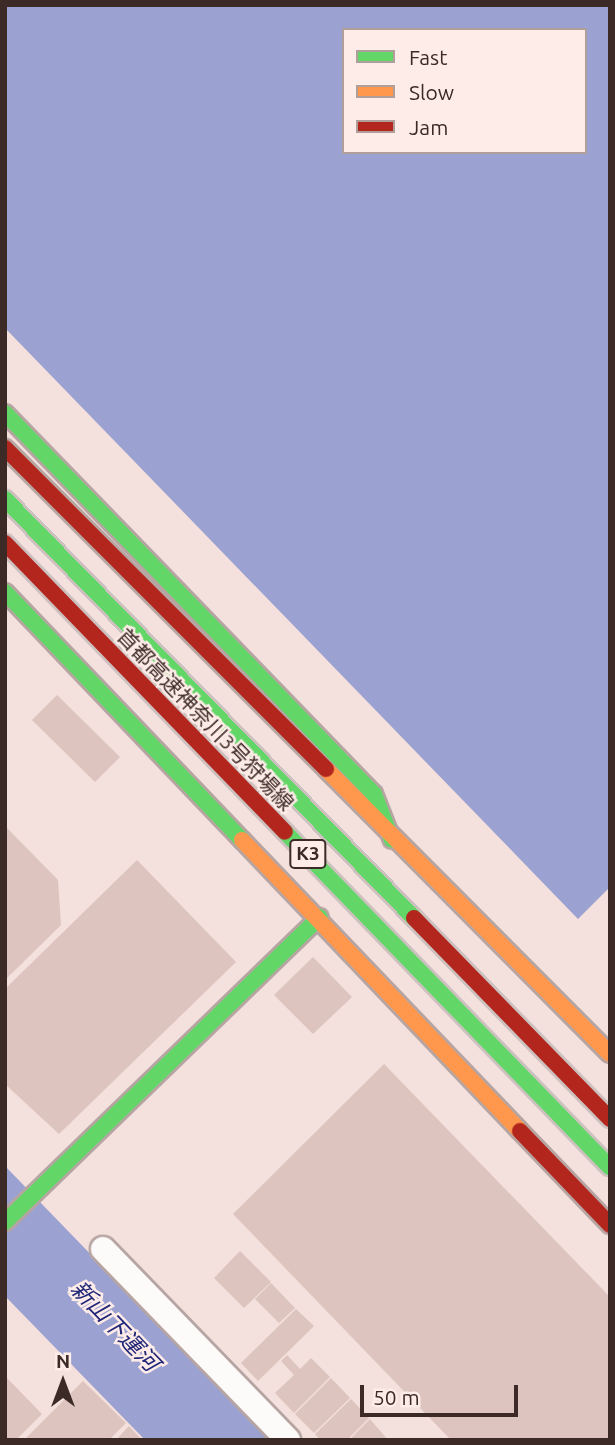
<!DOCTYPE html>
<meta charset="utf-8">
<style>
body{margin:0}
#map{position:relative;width:615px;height:1445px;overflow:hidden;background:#f4e0dc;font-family:Ubuntu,"Noto Sans JP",sans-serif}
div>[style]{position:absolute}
.water>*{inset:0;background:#9ba1d0}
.building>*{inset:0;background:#ddc4be}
.roads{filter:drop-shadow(2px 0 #b6a5a2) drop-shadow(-2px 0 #b6a5a2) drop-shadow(0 2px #b6a5a2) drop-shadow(0 -2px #b6a5a2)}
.street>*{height:24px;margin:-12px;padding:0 12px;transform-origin:12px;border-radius:12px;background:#fdfafa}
.fast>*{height:16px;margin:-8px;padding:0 8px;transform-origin:8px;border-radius:8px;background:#63d668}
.slow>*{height:16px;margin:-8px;padding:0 8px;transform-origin:8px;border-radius:8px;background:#ff974d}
.jam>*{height:16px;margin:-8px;padding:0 8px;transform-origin:8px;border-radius:8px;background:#b3261e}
.bridges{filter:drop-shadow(2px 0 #ccc1bf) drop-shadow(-2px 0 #ccc1bf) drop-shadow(0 2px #ccc1bf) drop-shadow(0 -2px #ccc1bf)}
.fast-bridge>*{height:16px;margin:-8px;padding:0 8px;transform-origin:8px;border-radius:8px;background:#63d668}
.jam-bridge>*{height:16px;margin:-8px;padding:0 8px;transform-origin:8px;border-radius:8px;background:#b3261e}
span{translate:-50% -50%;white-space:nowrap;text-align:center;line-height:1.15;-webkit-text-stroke:5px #feece8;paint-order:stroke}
.shield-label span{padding:2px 5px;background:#feece8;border:2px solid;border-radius:5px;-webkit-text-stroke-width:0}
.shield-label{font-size:19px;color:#3b2a26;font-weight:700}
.street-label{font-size:21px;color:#3b2a26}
.water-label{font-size:23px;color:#212879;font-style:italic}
.frame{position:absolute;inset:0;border:7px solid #3b2a26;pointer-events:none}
.legend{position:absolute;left:342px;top:28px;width:245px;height:126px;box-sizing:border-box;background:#feece8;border:2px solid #b09e9a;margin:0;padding:9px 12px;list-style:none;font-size:21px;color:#3b2a26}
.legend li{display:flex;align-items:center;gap:14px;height:35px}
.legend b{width:35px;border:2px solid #b09e9a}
.north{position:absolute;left:28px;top:1347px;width:70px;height:70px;-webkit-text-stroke:5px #feece8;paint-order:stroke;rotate:0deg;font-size:19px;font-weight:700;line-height:28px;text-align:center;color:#3b2a26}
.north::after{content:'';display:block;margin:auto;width:24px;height:32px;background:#3b2a26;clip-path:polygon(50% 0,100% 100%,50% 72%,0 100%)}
.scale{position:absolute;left:360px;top:1385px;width:158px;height:32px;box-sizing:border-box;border:4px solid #3b2a26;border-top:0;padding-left:9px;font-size:21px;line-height:24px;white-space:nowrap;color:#3b2a26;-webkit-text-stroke:5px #feece8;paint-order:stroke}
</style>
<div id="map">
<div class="water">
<div style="clip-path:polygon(evenodd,5px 5px,610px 5px,610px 887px,578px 919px,5px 328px,5px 5px,344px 30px,585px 30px,585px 152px,344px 152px,344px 30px)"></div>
<div style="clip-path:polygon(5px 1166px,101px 1265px,277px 1440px,145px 1440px,5px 1296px)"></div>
</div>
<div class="building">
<div style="clip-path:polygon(57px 695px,120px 757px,95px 782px,32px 720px)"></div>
<div style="clip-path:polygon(5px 826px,58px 880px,61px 925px,5px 980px)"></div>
<div style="clip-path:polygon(137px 860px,236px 962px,59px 1134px,5px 1084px,5px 989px)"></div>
<div style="clip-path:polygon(313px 957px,352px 997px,313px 1034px,274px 995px)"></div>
<div style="clip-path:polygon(384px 1064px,610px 1297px,610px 1440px,451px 1440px,233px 1214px)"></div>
<div style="clip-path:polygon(240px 1251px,271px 1282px,244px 1308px,214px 1278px)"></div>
<div style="clip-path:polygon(271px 1283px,295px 1308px,279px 1323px,255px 1299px)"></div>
<div style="clip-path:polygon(296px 1309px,314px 1326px,258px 1381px,241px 1363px)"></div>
<div style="clip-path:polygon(287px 1355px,300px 1369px,311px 1358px,330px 1377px,294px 1413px,275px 1393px,294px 1375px,281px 1361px)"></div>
<div style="clip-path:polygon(5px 1376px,42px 1414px,16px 1440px,5px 1440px)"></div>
<div style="clip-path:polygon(331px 1378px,350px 1398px,314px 1433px,295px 1414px)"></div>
<div style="clip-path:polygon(83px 1381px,126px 1423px,109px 1440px,24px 1440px)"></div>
<div style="clip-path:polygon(351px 1399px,369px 1418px,347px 1440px,320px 1440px,315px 1434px)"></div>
<div style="clip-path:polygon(370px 1419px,388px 1440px,349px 1440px)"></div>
<div style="clip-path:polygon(129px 1426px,142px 1440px,116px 1440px)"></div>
</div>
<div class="roads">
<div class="street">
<div style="left:103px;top:1249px;width:266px;rotate:45.9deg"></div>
</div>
<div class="fast">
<div style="left:5px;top:413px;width:530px;rotate:45.92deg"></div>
<div style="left:374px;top:794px;width:49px;rotate:68.6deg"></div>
<div style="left:5px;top:592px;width:343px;rotate:46.3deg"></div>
<div style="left:5px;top:1222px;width:438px;rotate:-44.1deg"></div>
</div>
<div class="slow">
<div style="left:326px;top:769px;width:402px;rotate:45.1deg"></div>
<div style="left:242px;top:840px;width:402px;rotate:46.3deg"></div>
</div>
<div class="jam">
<div style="left:5px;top:448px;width:454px;rotate:45deg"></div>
<div style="left:520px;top:1131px;width:130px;rotate:46.2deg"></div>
</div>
</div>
<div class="bridges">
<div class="fast-bridge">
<div style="left:5px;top:499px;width:586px;rotate:45.69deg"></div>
<div style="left:285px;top:832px;width:467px;rotate:45.9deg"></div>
</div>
<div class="jam-bridge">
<div style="left:5px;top:543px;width:402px;rotate:45.9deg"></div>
<div style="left:414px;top:918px;width:281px;rotate:45.7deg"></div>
</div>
</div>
<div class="shield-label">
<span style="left:308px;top:854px">K3</span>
</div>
<div class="street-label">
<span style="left:206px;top:719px;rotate:46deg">首都高速神奈川3号狩場線</span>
</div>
<div class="water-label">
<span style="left:115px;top:1326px;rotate:46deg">新山下運河</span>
</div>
<div class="frame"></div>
<ul class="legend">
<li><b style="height:9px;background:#63d668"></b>Fast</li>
<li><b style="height:9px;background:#ff974d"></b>Slow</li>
<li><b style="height:9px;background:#b3261e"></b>Jam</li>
</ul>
<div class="north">N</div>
<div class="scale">50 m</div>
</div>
